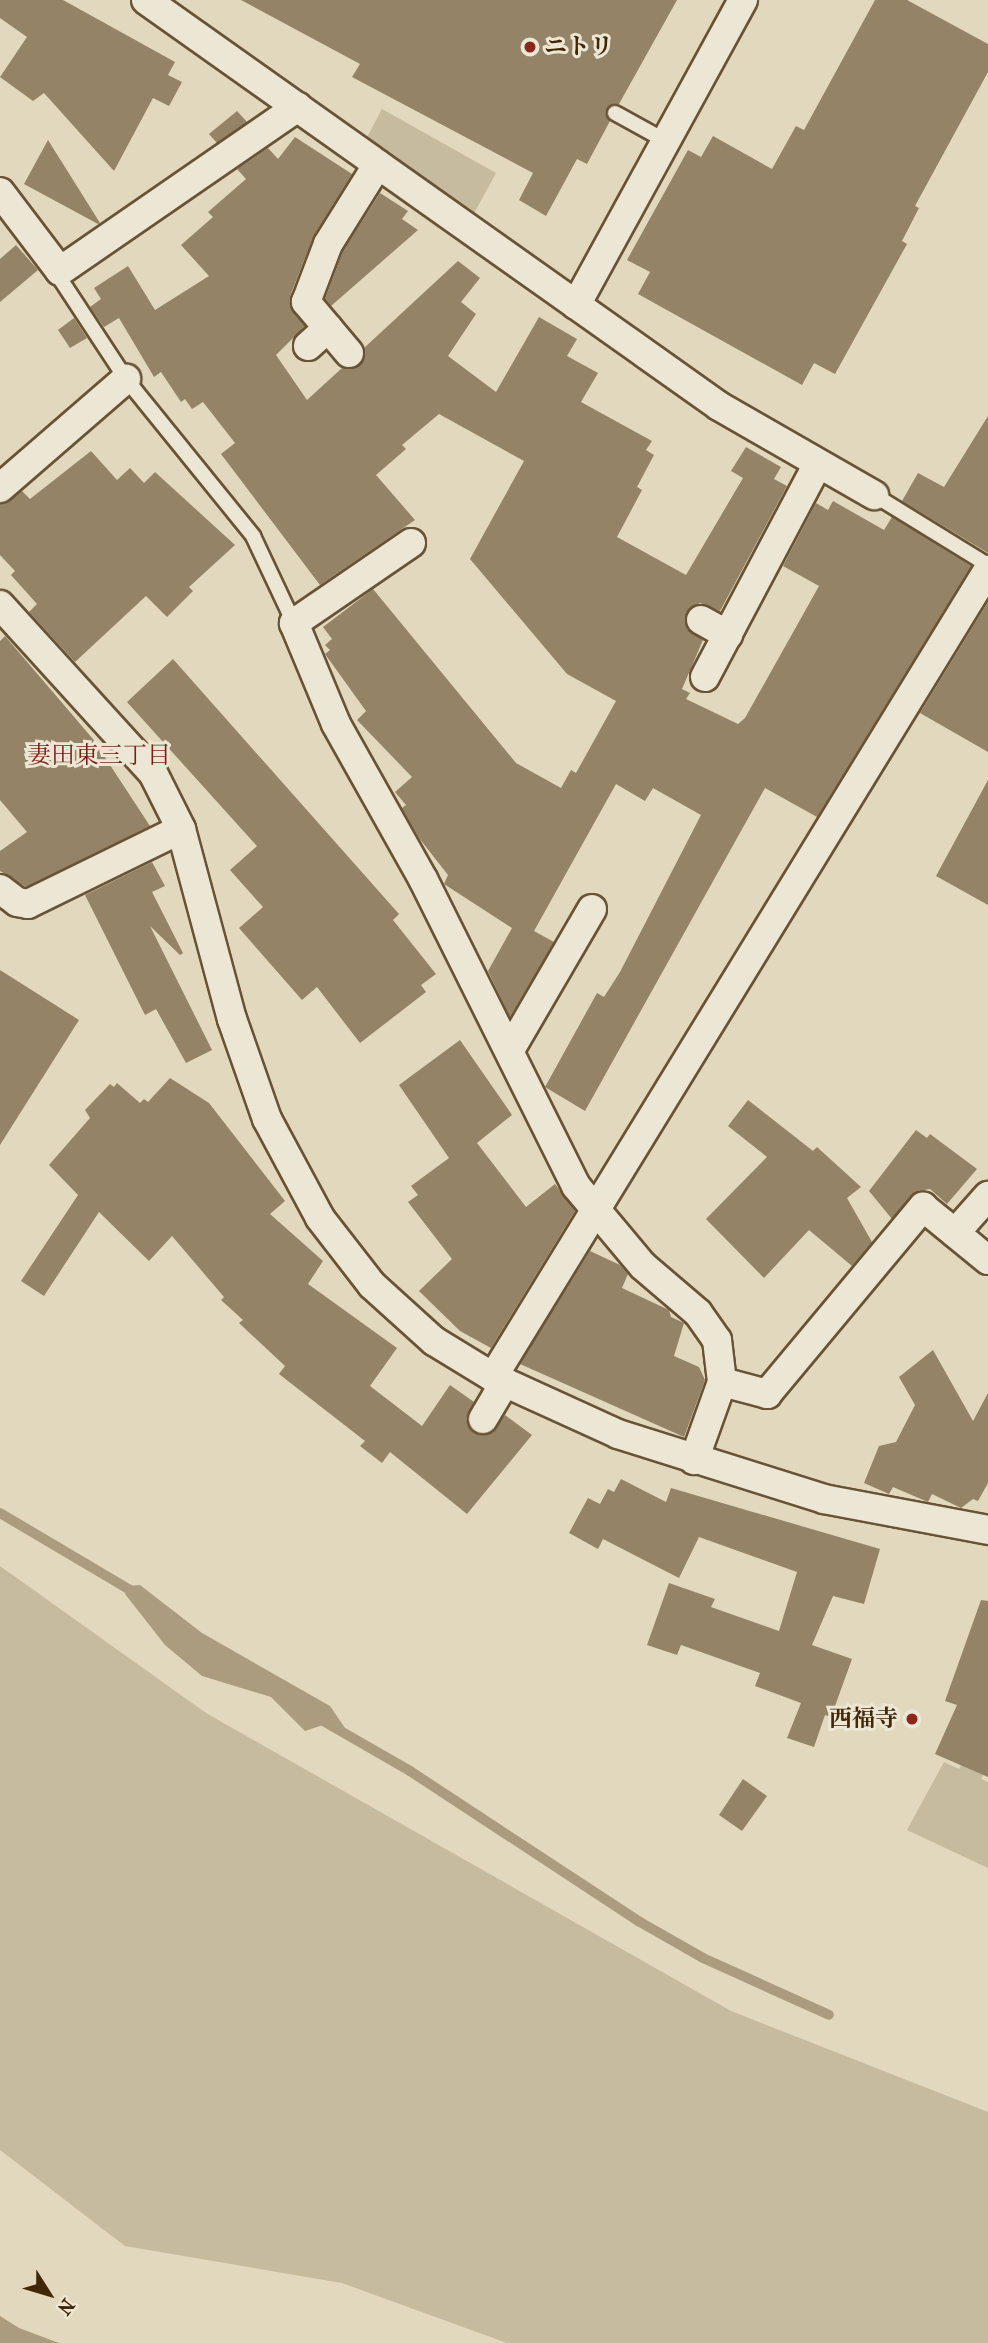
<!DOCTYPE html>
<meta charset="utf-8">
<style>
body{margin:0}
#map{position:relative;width:988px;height:2343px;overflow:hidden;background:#e1d8be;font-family:"IM FELL French Canon","Noto Serif JP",serif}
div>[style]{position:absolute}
.green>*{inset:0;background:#c6ba9f}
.water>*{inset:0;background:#ab9c7f}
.stream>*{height:10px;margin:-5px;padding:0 5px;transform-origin:5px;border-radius:5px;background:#ab9c7f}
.building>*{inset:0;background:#948366}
.roads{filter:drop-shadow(2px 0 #695334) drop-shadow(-2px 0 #695334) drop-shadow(0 2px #695334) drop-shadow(0 -2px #695334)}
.lane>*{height:14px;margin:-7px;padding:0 7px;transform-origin:7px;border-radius:7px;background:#ece6d5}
.street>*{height:28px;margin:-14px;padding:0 14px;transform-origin:14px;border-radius:14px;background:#ece6d5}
.dots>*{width:19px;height:19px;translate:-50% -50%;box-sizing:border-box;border:4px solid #ece6d5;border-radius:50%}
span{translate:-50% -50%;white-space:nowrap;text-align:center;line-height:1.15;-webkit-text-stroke:6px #ece6d5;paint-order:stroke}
.poi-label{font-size:23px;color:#412706;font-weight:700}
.left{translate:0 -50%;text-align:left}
.right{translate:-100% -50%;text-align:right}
.neighbourhood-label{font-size:24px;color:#7a1f14}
.north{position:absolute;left:14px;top:2259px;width:70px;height:70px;-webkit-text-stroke:5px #ece6d5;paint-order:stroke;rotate:127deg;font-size:19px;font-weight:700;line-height:28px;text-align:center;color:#412706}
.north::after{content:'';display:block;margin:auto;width:24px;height:32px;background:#412706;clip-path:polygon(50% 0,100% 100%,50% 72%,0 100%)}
</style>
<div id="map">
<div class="green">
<div style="clip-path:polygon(382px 109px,496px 173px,472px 217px,365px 141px)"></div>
<div style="clip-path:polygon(0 1566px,206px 1713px,731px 2011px,988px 2112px,988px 2343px,507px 2343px,342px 2283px,125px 2246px,0 2150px)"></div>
<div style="clip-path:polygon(944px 1762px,959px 1769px,962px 1763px,984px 1773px,981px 1779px,988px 1782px,988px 1868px,907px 1830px)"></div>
</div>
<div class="water">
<div style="clip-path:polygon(140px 1585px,202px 1633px,330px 1706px,345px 1728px,326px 1724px,305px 1731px,271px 1697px,202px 1676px,165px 1645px,125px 1594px,126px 1586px)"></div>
<div style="clip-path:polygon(0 2316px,19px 2328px,59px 2343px,0 2343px)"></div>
</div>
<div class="stream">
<div style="left:0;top:1513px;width:159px;rotate:30.6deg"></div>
<div style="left:318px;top:1718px;width:106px;rotate:29.9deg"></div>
<div style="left:410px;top:1771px;width:275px;rotate:33.3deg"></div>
<div style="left:640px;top:1922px;width:73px;rotate:29.7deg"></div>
<div style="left:703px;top:1958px;width:138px;rotate:24.3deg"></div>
</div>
<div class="building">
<div style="clip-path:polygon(0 0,63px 0,175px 62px,168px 75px,182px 82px,169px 106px,153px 98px,114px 171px,44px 93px,33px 101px,0 77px,27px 37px,0 18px)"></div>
<div style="clip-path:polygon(241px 0,677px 0,619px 104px,607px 108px,610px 121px,587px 164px,577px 159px,546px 216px,519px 200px,533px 173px,352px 77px,360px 64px)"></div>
<div style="clip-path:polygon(875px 0,907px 0,988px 44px,988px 72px,915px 206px,919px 208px,902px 241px,907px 244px,835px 374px,814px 363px,802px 385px,638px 294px,650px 272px,627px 260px,688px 150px,701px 157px,713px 136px,772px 169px,796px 126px,804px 130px)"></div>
<div style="clip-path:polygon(237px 111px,247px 122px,217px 143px,209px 134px)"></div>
<div style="clip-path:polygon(295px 137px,352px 174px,314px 235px,290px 296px,293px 312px,305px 326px,276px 355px,307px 400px,342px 368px,360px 365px,364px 348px,458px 261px,480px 278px,461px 302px,476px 314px,448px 356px,496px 392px,539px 317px,577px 339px,567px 356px,598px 373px,581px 402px,652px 441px,646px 450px,654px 455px,637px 487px,642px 490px,617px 537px,686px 575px,743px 478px,731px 471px,746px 447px,781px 467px,774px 479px,787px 486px,720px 611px,700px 603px,686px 613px,687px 629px,703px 640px,682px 689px,690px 693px,686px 699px,738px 724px,745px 718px,819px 586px,783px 566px,816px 503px,828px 510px,833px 501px,884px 530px,892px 517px,971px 566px,817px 817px,765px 788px,585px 1111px,545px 1087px,597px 993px,604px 997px,620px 972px,701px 815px,653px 788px,645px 801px,616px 784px,534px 931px,554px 942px,510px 1017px,488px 971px,512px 928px,444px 884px,448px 875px,419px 838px,402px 808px,406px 805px,395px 792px,412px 777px,357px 720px,366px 711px,325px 654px,330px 650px,325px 645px,332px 639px,323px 627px,373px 589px,516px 763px,561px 788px,571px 770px,576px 773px,616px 701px,567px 674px,470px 559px,524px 461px,439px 414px,402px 445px,406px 449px,376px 475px,415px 520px,320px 585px,221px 454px,235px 443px,203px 402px,192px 409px,185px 399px,181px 402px,161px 372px,154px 377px,119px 318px,104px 327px,90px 307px,101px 299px,94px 288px,128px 266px,155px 310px,209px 276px,181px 245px,213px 217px,208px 212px,246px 179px,237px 169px,268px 148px,278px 159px)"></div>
<div style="clip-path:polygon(48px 140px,100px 223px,98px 224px,24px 184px)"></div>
<div style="clip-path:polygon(380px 193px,408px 211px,402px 219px,418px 230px,331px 306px,325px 299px,343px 251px)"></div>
<div style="clip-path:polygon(16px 245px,38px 270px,0 302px,0 259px)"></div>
<div style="clip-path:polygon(74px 318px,87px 338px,70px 348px,58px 330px)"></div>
<div style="clip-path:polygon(988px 416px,988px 553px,902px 501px,918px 473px,944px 487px)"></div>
<div style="clip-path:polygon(91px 451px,117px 480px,130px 468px,144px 483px,155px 472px,235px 545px,189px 587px,193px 591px,167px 617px,146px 596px,75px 662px,29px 612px,37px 604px,11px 575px,15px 571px,0 555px,0 504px,22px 491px,30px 499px)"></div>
<div style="clip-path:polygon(988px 602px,988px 752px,920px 713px)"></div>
<div style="clip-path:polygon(5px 636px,93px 739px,150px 826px,26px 887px,0 871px,0 851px,27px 832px,0 800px,0 641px)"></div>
<div style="clip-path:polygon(173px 659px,399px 914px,393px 920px,436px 974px,421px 985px,426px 992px,360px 1043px,317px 987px,302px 1000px,239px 928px,263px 907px,230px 870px,257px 846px,127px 702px)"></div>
<div style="clip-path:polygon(988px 780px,988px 905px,936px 876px)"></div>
<div style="clip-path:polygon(152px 862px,165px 886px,152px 892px,183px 953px,180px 955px,150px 926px,212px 1050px,186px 1063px,156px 1009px,145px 1015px,85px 895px)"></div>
<div style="clip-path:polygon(0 970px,79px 1020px,0 1145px)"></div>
<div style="clip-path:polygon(460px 1040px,512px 1115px,477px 1143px,526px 1207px,555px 1184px,575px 1211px,491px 1348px,460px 1331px,419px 1291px,452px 1259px,408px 1202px,418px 1195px,411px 1186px,449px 1158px,399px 1085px)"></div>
<div style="clip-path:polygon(170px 1078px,209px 1103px,285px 1201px,270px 1214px,323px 1261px,308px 1284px,397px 1348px,370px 1386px,422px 1426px,450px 1385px,474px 1402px,466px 1419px,474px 1433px,492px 1433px,505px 1415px,532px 1435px,467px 1514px,390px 1452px,382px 1463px,360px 1446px,365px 1441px,279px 1374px,285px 1366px,239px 1323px,243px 1320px,221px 1300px,224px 1297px,172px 1236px,149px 1261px,99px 1212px,44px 1296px,21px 1281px,78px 1195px,49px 1165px,90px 1118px,85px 1110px,110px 1084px,114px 1087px,117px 1083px,140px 1103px,144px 1099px,148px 1102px)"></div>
<div style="clip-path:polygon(748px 1100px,813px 1151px,817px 1147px,861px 1187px,847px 1198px,872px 1242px,852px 1266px,809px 1230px,764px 1278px,706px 1219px,767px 1157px,728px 1126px)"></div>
<div style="clip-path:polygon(916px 1130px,927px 1138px,930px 1134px,977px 1169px,947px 1204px,930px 1189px,918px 1191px,892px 1219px,869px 1191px)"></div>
<div style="clip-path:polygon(590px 1251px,620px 1265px,628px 1274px,622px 1288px,669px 1310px,671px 1317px,684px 1323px,674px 1356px,699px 1367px,705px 1380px,684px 1437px,520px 1364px)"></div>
<div style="clip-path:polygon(933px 1350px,973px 1421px,988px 1393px,988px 1483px,978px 1501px,973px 1499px,961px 1508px,932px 1494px,928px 1502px,893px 1487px,889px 1494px,864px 1483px,879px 1446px,896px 1442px,915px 1405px,899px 1377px)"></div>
<div style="clip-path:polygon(621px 1479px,666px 1502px,671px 1488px,880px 1549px,864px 1604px,833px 1596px,812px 1645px,852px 1659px,831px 1717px,825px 1715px,814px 1747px,787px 1738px,801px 1703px,755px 1686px,760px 1673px,681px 1645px,677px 1655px,647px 1645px,669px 1583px,715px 1599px,711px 1607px,779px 1631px,797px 1572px,699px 1537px,679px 1578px,603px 1539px,598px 1549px,569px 1533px,588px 1498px,600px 1504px,608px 1489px,614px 1492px)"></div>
<div style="clip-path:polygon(981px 1600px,988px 1601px,988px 1777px,935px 1754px,957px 1705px,945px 1701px)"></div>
<div style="clip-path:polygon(743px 1779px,767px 1796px,742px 1831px,719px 1815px)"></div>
</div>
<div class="roads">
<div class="lane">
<div style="left:615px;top:113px;width:58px;rotate:28.8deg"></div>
<div style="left:60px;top:271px;width:6px;rotate:99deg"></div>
<div style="left:59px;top:277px;width:122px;rotate:56.7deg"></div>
<div style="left:126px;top:379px;width:202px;rotate:51deg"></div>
<div style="left:253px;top:536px;width:96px;rotate:64.8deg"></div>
<div style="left:874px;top:495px;width:134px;rotate:31.6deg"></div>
</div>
<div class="street">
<div style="left:146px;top:0;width:702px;rotate:35.32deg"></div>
<div style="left:719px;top:406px;width:179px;rotate:29.9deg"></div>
<div style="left:0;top:192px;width:99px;rotate:52.8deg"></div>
<div style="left:60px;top:271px;width:289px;rotate:-34.6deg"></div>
<div style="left:576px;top:305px;width:348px;rotate:-61.3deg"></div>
<div style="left:308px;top:346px;width:27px;rotate:-42deg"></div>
<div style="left:349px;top:353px;width:67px;rotate:-130.1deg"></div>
<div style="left:306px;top:302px;width:62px;rotate:-69.2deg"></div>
<div style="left:328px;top:244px;width:94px;rotate:-58deg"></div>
<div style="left:0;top:488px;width:167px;rotate:-40.9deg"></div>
<div style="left:411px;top:543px;width:142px;rotate:145.6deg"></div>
<div style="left:294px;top:623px;width:109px;rotate:67.4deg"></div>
<div style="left:336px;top:724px;width:178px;rotate:60.7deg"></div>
<div style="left:423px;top:879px;width:343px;rotate:63.5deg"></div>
<div style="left:576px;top:1186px;width:104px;rotate:50.1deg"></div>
<div style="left:643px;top:1266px;width:72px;rotate:40.5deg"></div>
<div style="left:698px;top:1313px;width:33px;rotate:55deg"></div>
<div style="left:717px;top:1340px;width:42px;rotate:83.2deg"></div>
<div style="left:722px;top:1382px;width:83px;rotate:109.7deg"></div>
<div style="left:0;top:605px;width:227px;rotate:47.7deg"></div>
<div style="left:153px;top:773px;width:63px;rotate:63.4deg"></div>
<div style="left:181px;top:829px;width:197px;rotate:75deg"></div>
<div style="left:232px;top:1019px;width:106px;rotate:70.7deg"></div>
<div style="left:267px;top:1119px;width:112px;rotate:61.8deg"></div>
<div style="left:320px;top:1218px;width:85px;rotate:52.2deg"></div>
<div style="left:372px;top:1285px;width:84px;rotate:42.1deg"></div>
<div style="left:434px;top:1341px;width:69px;rotate:31.4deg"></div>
<div style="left:493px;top:1377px;width:137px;rotate:24.5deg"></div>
<div style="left:618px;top:1434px;width:216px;rotate:17.5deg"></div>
<div style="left:824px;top:1499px;width:167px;rotate:10.7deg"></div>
<div style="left:701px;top:620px;width:31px;rotate:29deg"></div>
<div style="left:705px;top:677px;width:241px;rotate:-62.1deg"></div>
<div style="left:0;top:889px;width:21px;rotate:37deg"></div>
<div style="left:17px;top:902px;width:11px;rotate:10deg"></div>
<div style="left:28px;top:904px;width:170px;rotate:-26.1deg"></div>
<div style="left:510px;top:1050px;width:163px;rotate:-59.8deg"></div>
<div style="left:955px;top:1233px;width:50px;rotate:-48.3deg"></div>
<div style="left:493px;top:1377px;width:947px;rotate:-58.48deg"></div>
<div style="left:722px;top:1382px;width:47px;rotate:14.9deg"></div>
<div style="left:767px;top:1394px;width:244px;rotate:-50.2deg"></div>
<div style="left:923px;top:1207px;width:84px;rotate:39.2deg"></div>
<div style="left:483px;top:1419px;width:43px;rotate:-59.3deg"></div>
</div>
</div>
<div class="dots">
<div style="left:530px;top:47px;background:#8f2418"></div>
<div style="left:912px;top:1719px;background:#8f2418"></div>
</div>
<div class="poi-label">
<span class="left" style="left:544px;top:47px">ニトリ</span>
<span class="right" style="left:898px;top:1719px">西福寺</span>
</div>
<div class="neighbourhood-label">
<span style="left:99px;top:756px">妻田東三丁目</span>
</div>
<div class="north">N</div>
</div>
